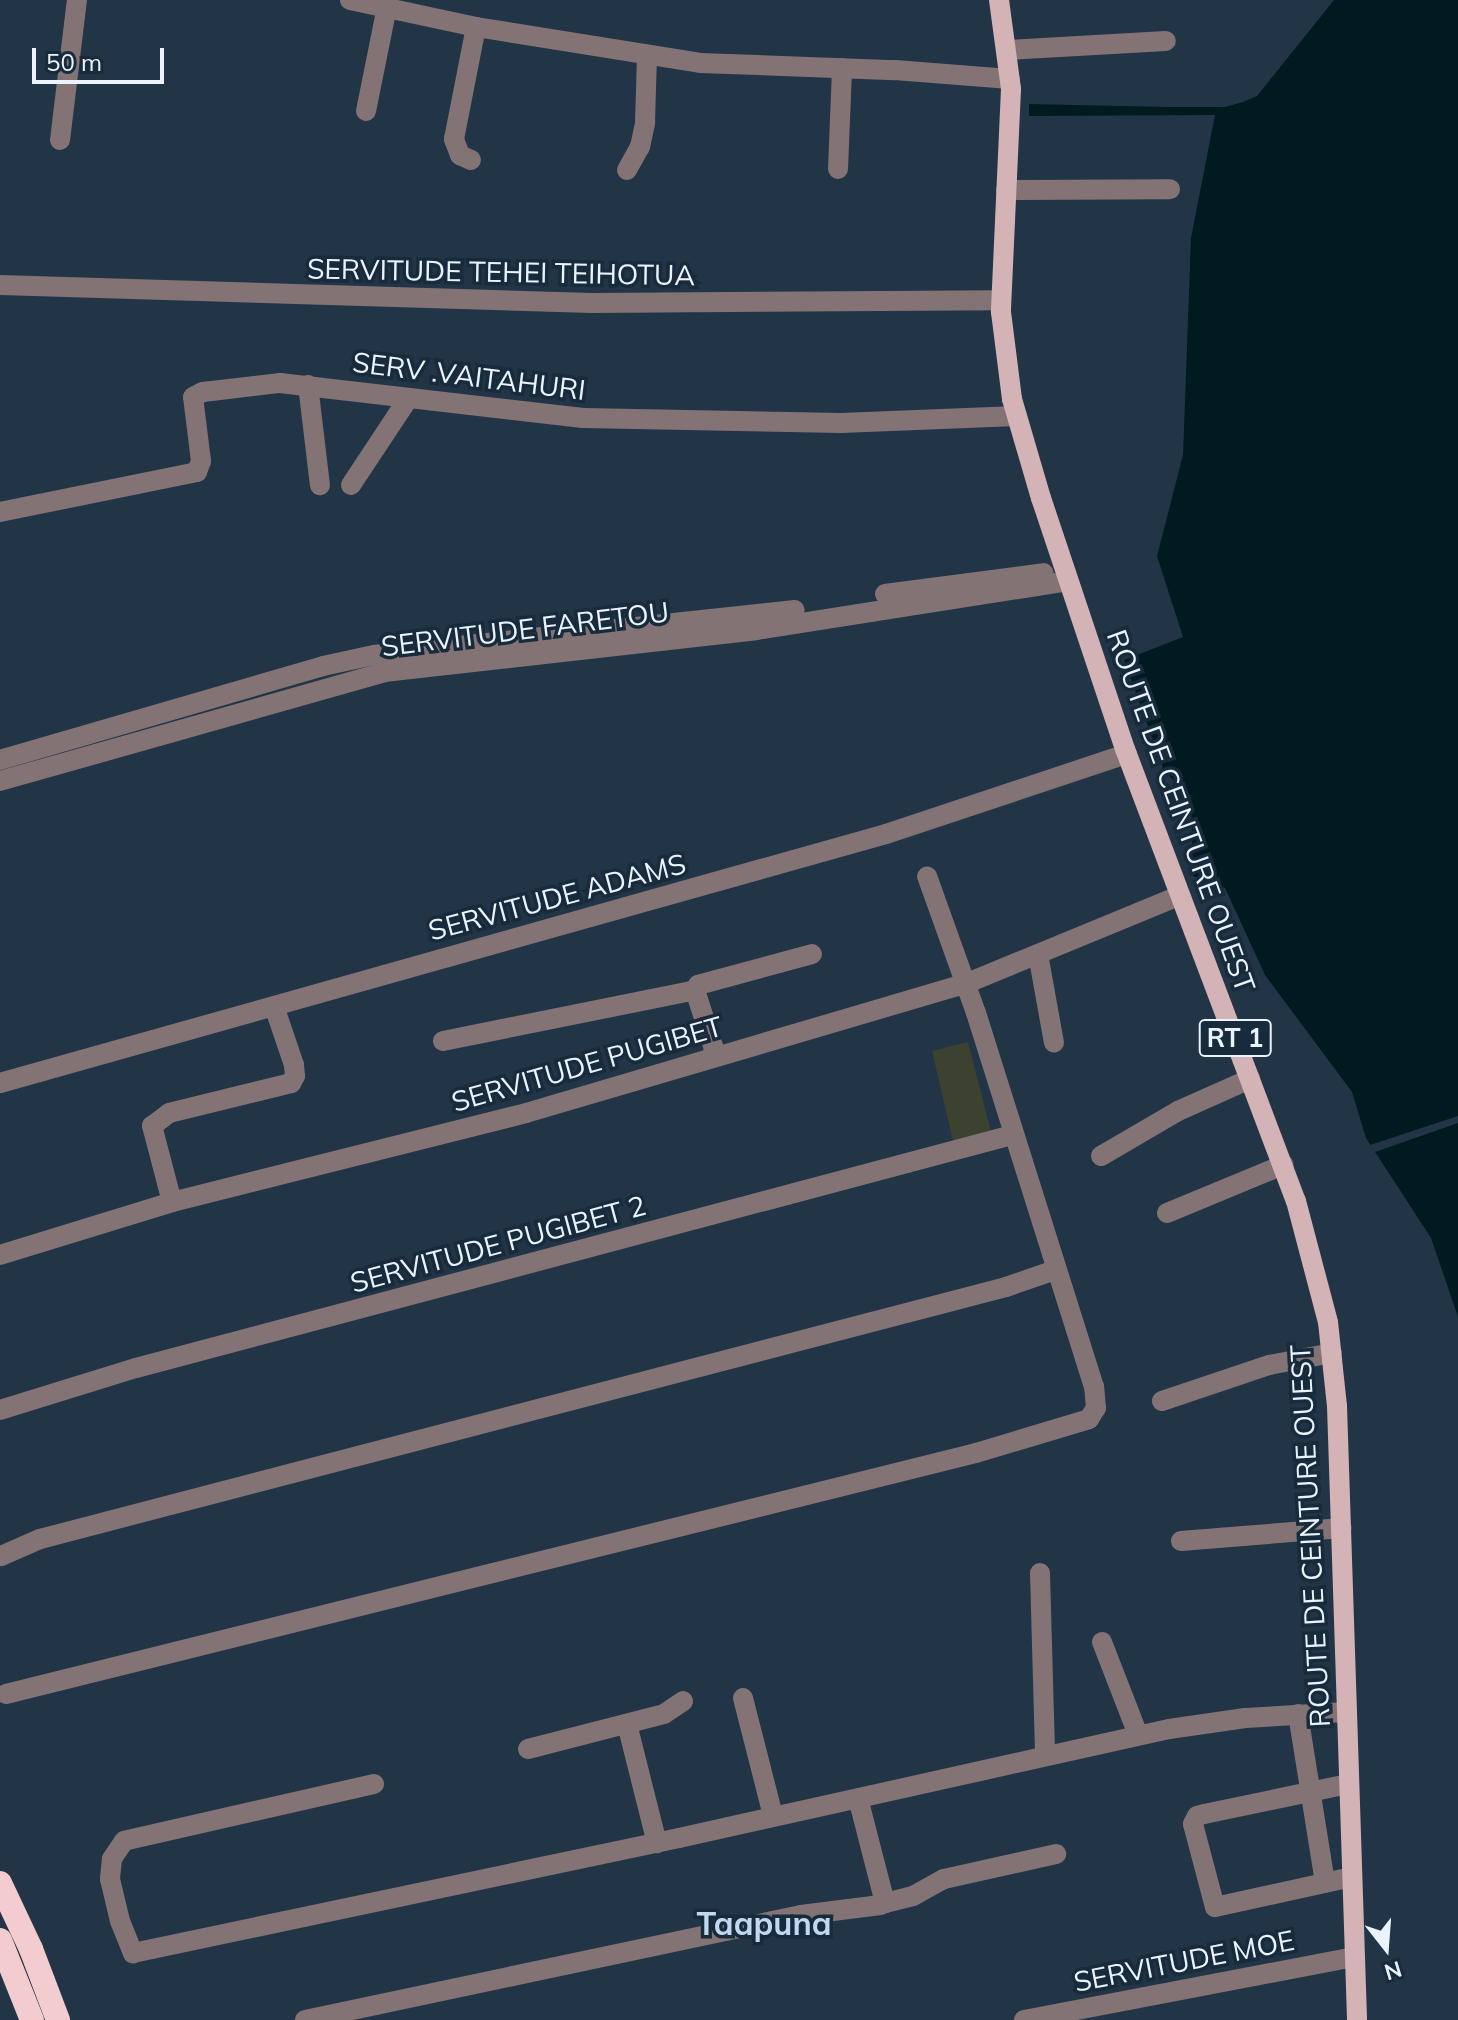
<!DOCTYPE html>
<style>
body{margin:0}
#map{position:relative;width:1458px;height:2020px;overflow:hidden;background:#223547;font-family:Mulish,sans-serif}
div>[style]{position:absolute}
.green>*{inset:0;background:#3c422f}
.water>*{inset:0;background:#001b20}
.pier>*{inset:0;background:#223547}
.minor>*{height:20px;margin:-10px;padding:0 10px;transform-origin:10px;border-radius:10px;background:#837375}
.major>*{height:20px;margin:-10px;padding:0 10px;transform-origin:10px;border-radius:10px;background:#d4b3b6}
.highway>*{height:24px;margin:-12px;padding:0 12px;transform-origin:12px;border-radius:12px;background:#f3ccd0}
span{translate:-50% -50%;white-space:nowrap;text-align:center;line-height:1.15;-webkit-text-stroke:7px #182b3c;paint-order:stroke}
.shield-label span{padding:2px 6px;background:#182b3c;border:2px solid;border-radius:6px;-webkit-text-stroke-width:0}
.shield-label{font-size:26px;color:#ebf4fe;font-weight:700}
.street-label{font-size:28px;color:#ebf4fe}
.quarter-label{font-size:32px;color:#c1d9f0;font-weight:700}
.north{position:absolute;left:1346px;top:1908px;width:80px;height:80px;-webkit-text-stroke:6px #182b3c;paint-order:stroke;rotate:163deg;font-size:22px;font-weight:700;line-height:32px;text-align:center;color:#ebf4fe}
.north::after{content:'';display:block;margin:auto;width:28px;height:36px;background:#ebf4fe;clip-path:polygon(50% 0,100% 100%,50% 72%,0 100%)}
.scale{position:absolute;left:32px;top:48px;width:132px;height:36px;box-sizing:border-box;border:4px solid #ebf4fe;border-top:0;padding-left:10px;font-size:24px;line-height:28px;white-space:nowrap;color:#ebf4fe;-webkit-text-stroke:6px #182b3c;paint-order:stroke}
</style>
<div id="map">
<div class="green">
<div style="clip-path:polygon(968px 1042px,991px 1132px,953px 1141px,932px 1051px)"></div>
</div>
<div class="water">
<div style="clip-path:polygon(1334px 0,1458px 0,1458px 1317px,1431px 1238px,1366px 1138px,1352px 1092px,1265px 975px,1225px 888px,1193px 876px,1191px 797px,1164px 771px,1124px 660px,1183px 637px,1157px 556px,1183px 455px,1191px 238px,1215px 115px,1029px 116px,1029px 104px,1168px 107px,1225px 107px,1243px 102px,1257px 96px)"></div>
</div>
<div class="pier">
<div style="clip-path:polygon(1458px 1116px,1458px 1123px,1375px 1152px,1370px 1145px)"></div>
</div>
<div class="minor">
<div style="left:350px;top:0;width:129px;rotate:12.1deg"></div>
<div style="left:476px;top:27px;width:227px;rotate:9.1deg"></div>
<div style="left:700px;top:63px;width:195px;rotate:2.1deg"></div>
<div style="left:895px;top:70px;width:115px;rotate:4.5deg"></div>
<div style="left:1008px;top:50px;width:158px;rotate:-3.3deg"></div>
<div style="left:366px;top:111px;width:106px;rotate:-78.6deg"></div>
<div style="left:60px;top:140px;width:141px;rotate:-83.1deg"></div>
<div style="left:471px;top:160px;width:12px;rotate:-156deg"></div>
<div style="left:460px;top:155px;width:17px;rotate:-111deg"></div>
<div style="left:454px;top:139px;width:114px;rotate:-78.9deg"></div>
<div style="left:838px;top:169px;width:101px;rotate:-87.7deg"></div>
<div style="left:627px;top:170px;width:26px;rotate:-61deg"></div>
<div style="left:640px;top:147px;width:25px;rotate:-78deg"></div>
<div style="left:645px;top:123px;width:67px;rotate:-88.3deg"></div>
<div style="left:1006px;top:190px;width:164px;rotate:-0.3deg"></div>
<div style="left:0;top:285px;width:592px;rotate:1.74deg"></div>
<div style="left:592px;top:303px;width:409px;rotate:-0.4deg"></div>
<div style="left:308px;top:385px;width:101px;rotate:83.2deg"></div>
<div style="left:351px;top:485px;width:103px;rotate:-56.5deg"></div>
<div style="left:0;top:512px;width:201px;rotate:-11.5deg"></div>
<div style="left:197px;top:472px;width:12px;rotate:-70deg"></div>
<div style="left:201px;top:461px;width:64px;rotate:-97.1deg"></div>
<div style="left:193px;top:397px;width:11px;rotate:-27deg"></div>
<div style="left:203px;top:392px;width:78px;rotate:-6.7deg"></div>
<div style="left:280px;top:383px;width:305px;rotate:6.6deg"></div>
<div style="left:583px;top:418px;width:258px;rotate:1.1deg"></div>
<div style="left:841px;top:423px;width:176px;rotate:-2.3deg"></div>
<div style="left:885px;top:594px;width:160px;rotate:-7.5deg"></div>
<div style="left:0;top:760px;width:336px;rotate:-16.2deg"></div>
<div style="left:323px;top:666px;width:52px;rotate:-12.2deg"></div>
<div style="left:374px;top:655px;width:423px;rotate:-6.1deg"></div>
<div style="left:0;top:781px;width:399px;rotate:-15.8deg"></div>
<div style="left:384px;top:672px;width:374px;rotate:-6.4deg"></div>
<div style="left:756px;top:630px;width:316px;rotate:-8.9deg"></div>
<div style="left:1038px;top:954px;width:90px;rotate:79.8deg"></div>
<div style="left:443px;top:1041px;width:257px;rotate:-11.4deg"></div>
<div style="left:712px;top:1057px;width:8px;rotate:-76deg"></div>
<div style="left:714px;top:1049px;width:62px;rotate:-107.9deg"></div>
<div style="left:695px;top:990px;width:6px;rotate:-59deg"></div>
<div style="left:698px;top:985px;width:118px;rotate:-15.2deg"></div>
<div style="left:0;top:1083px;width:920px;rotate:-15.7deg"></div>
<div style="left:886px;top:834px;width:254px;rotate:-18.4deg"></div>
<div style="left:1101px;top:1156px;width:89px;rotate:-30.3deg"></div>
<div style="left:1178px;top:1111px;width:79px;rotate:-24deg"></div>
<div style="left:172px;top:1202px;width:79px;rotate:-104.7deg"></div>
<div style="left:152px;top:1126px;width:21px;rotate:-37deg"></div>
<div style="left:169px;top:1113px;width:126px;rotate:-13.8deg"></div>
<div style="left:291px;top:1083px;width:8px;rotate:-60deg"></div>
<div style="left:295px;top:1076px;width:11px;rotate:-95deg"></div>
<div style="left:294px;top:1065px;width:62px;rotate:-108.7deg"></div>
<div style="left:1167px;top:1213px;width:126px;rotate:-22.5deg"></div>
<div style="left:0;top:1255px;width:180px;rotate:-17.1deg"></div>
<div style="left:172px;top:1202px;width:365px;rotate:-14.1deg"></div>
<div style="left:526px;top:1113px;width:458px;rotate:-16.4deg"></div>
<div style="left:965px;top:984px;width:231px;rotate:-22.4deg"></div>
<div style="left:1162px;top:1401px;width:113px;rotate:-18.6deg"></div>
<div style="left:1269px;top:1365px;width:64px;rotate:-10.8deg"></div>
<div style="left:0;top:1410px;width:142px;rotate:-17.2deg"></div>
<div style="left:136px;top:1368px;width:906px;rotate:-14.89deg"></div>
<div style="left:1181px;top:1541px;width:161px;rotate:-4.6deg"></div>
<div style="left:1px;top:1556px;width:43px;rotate:-23.6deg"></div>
<div style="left:40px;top:1539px;width:998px;rotate:-14.62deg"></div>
<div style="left:1006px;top:1287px;width:52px;rotate:-19.1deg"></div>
<div style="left:1040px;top:1573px;width:182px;rotate:88.4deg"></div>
<div style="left:1102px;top:1642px;width:100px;rotate:68.8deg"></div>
<div style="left:6px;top:1694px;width:999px;rotate:-13.95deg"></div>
<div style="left:976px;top:1453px;width:118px;rotate:-16.7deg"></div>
<div style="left:1089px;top:1419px;width:13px;rotate:-58deg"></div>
<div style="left:1096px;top:1408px;width:21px;rotate:-95deg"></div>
<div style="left:1094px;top:1387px;width:392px;rotate:-107.5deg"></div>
<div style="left:976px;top:1013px;width:145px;rotate:-109.7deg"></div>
<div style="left:743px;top:1698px;width:122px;rotate:75.7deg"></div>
<div style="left:1298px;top:1714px;width:171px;rotate:80.9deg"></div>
<div style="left:627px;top:1724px;width:123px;rotate:75.9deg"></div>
<div style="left:528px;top:1749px;width:140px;rotate:-14.4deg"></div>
<div style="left:664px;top:1714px;width:23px;rotate:-34deg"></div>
<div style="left:374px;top:1784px;width:256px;rotate:167.2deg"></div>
<div style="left:124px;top:1841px;width:22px;rotate:124deg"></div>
<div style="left:112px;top:1859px;width:20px;rotate:96deg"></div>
<div style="left:110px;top:1879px;width:43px;rotate:76.6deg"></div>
<div style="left:120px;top:1921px;width:35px;rotate:68deg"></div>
<div style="left:133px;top:1953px;width:558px;rotate:-11.89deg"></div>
<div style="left:679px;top:1838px;width:502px;rotate:-12.54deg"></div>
<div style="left:1169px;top:1729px;width:77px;rotate:-8.2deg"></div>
<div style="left:1245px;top:1718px;width:101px;rotate:-3.4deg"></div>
<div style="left:1348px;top:1784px;width:147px;rotate:168.2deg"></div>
<div style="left:1204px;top:1814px;width:7px;rotate:164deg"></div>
<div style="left:1197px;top:1816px;width:9px;rotate:117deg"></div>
<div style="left:1193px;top:1824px;width:86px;rotate:75.2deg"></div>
<div style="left:1215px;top:1907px;width:140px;rotate:-12.4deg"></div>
<div style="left:885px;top:1903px;width:29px;rotate:-14deg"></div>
<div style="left:913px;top:1896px;width:35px;rotate:-29deg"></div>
<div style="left:944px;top:1879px;width:115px;rotate:-12.6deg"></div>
<div style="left:305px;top:2020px;width:507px;rotate:-11.95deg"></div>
<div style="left:801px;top:1915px;width:80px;rotate:-7.2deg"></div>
<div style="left:880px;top:1905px;width:5px;rotate:-22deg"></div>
<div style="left:885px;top:1903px;width:108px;rotate:-104.4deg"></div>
<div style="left:1024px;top:2020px;width:336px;rotate:-10.8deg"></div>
</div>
<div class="major">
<div style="left:999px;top:0;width:90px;rotate:82.3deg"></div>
<div style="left:1011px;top:89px;width:223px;rotate:92.6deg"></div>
<div style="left:1001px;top:312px;width:88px;rotate:82.8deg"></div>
<div style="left:1012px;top:399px;width:103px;rotate:73.7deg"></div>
<div style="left:1041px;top:498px;width:265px;rotate:71.5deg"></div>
<div style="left:1125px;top:749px;width:483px;rotate:69.3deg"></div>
<div style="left:1296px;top:1201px;width:125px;rotate:75.2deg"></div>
<div style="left:1328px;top:1322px;width:84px;rotate:83.9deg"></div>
<div style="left:1337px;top:1406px;width:614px;rotate:88.13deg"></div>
</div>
<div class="highway">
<div style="left:0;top:1883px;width:73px;rotate:64.8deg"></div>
<div style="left:31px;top:1949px;width:76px;rotate:69.2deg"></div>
<div style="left:0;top:1940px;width:86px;rotate:68.2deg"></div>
</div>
<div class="shield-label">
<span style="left:1235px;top:1038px">RT 1</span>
</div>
<div class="street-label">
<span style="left:501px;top:272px;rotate:1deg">SERVITUDE TEHEI TEIHOTUA</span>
<span style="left:469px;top:376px;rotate:7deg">SERV .VAITAHURI</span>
<span style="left:525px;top:629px;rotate:-7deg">SERVITUDE FARETOU</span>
<span style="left:1181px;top:811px;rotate:70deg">ROUTE DE CEINTURE OUEST</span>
<span style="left:557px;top:897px;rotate:-15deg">SERVITUDE ADAMS</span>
<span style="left:587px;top:1064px;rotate:-16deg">SERVITUDE PUGIBET</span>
<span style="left:498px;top:1244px;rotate:-15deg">SERVITUDE PUGIBET 2</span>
<span style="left:1310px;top:1536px;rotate:-93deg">ROUTE DE CEINTURE OUEST</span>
<span style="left:1184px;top:1961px;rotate:-11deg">SERVITUDE MOE</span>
</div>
<div class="quarter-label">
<span style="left:764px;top:1923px">Taapuna</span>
</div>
<div class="north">N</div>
<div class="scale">50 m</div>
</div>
